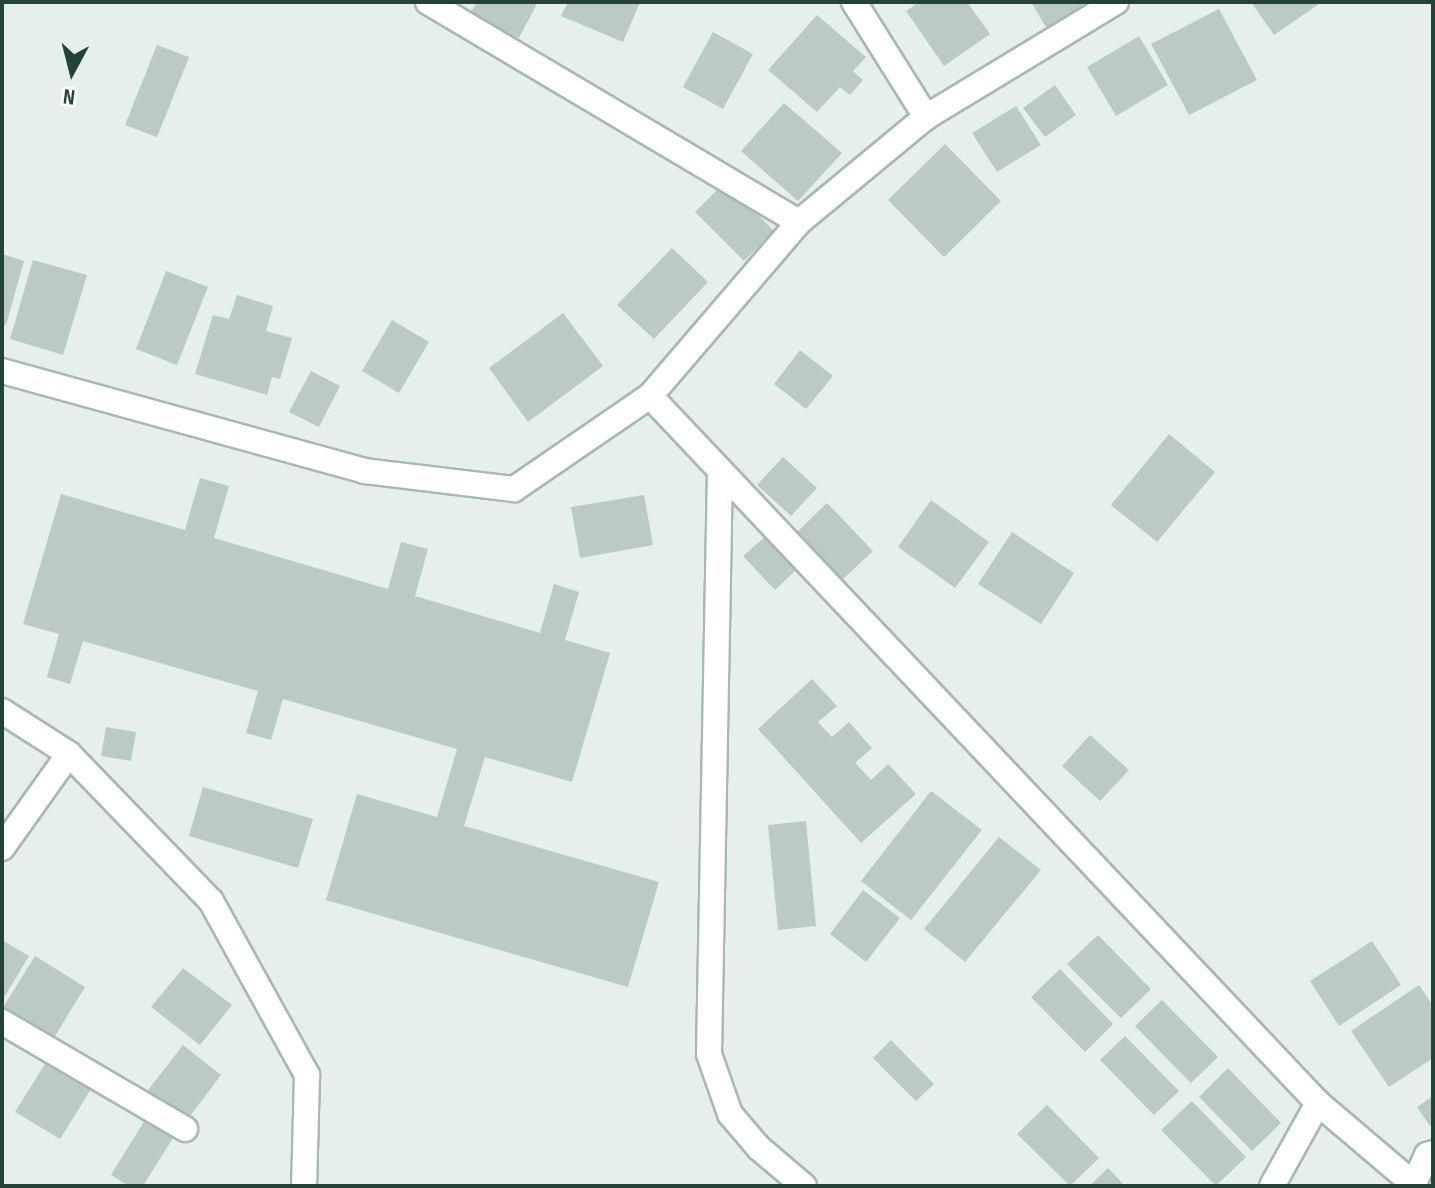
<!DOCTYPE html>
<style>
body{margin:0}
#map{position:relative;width:1435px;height:1188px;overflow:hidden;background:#e6efeb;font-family:"Sofia Sans Condensed",sans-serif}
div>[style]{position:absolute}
.building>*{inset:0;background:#bbcac4}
.roads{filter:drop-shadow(2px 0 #a8b8b2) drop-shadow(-2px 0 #a8b8b2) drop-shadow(0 2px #a8b8b2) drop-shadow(0 -2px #a8b8b2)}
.street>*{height:24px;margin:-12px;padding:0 12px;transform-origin:12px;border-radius:12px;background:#fff}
span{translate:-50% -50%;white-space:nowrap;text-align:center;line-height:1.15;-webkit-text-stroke:6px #f7fbf9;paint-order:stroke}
.frame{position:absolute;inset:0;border:4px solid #24423a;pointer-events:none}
.north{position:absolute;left:32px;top:32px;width:80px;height:80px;-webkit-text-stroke:6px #f7fbf9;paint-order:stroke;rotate:187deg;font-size:22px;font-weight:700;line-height:32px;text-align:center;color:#24423a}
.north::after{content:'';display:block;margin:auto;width:28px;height:36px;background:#24423a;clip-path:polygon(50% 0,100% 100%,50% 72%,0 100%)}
</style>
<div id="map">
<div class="building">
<div style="clip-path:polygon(477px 2px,538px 2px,519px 38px,470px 14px)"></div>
<div style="clip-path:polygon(568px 2px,640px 2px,623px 42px,561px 16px)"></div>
<div style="clip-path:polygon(919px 2px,967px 2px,990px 34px,944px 66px,906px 11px)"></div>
<div style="clip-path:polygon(1031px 2px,1094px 2px,1047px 29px)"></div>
<div style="clip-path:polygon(1251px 2px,1322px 2px,1274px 35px)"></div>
<div style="clip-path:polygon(1219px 9px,1257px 80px,1189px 115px,1151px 44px)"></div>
<div style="clip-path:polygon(817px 15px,866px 57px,853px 71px,863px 80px,850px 95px,840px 87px,817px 112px,768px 70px)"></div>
<div style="clip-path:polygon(713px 32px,753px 54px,723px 109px,683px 87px)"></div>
<div style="clip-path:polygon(1139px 36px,1168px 85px,1116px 116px,1087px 67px)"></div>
<div style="clip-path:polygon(157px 45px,189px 57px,157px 137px,125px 125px)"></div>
<div style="clip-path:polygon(1055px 85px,1076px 115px,1045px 137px,1023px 108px)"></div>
<div style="clip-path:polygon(784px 103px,842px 153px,798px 201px,741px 151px)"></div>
<div style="clip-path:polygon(1016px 106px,1041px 145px,997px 172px,972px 133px)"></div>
<div style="clip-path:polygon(945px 144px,1001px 201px,944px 257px,888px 200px)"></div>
<div style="clip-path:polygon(725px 182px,774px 231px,744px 261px,695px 212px)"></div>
<div style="clip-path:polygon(672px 248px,708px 282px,654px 339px,617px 305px)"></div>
<div style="clip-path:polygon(2px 254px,24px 261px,6px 325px,2px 324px)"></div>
<div style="clip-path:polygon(33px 260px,87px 275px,63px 355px,10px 339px)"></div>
<div style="clip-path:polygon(166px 271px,208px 287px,177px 365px,136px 349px)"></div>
<div style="clip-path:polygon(237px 295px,273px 306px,266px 331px,292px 338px,280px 379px,272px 377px,267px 395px,195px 374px,213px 315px,229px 319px)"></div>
<div style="clip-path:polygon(563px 313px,603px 366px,528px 422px,489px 368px)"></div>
<div style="clip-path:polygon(392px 320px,429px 342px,399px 393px,362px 371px)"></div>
<div style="clip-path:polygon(800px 350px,833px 376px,806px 409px,774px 384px)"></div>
<div style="clip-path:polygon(311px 371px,340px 386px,319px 427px,289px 412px)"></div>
<div style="clip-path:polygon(1169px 434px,1215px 472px,1157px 542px,1111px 505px)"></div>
<div style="clip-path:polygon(783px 457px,817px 488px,791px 516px,757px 485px)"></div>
<div style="clip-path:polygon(200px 478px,229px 486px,214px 538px,388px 589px,401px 542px,428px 549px,415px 596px,540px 633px,554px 584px,579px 592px,565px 640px,610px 653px,572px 782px,485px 757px,464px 826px,659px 882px,628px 987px,326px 900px,357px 794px,437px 817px,457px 749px,283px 699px,271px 740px,246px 733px,258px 691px,83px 641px,70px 684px,47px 677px,59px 634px,23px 624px,61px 494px,185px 530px)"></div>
<div style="clip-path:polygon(644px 495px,653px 545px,580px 558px,571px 507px)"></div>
<div style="clip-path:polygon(931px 500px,989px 542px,955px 588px,898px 547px)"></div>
<div style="clip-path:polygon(827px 503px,873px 551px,841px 581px,795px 534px)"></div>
<div style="clip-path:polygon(1012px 532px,1074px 573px,1041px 624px,978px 584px)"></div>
<div style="clip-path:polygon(765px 537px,796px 570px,775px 590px,743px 556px)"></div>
<div style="clip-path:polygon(812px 679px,837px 706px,818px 722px,832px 737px,849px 722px,872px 748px,855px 763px,871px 780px,888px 764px,916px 794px,861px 843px,758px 729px)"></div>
<div style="clip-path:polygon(106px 727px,136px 732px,131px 761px,101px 756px)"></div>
<div style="clip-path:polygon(1090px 735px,1129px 770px,1100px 801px,1062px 766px)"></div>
<div style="clip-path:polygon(203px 787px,313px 819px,298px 868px,189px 836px)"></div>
<div style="clip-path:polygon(931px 791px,982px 830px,911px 920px,861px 881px)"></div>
<div style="clip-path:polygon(806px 821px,816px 926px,778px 930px,768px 825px)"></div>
<div style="clip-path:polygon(999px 837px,1041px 870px,965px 962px,924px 929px)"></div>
<div style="clip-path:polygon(863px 890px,900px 918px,866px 962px,830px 934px)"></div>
<div style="clip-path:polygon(1098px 935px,1151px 989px,1121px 1018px,1067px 964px)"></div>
<div style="clip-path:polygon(2px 940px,29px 956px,2px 1001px)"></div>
<div style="clip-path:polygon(1372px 941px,1401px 985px,1339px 1026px,1310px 981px)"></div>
<div style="clip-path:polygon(35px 956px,85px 987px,49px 1046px,2px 1017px,2px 1009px)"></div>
<div style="clip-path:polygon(183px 968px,232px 1005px,200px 1045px,151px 1007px)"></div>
<div style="clip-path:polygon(1060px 969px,1113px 1024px,1085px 1052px,1031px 997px)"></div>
<div style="clip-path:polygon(1419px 985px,1433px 1006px,1433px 1058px,1389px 1087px,1351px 1031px)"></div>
<div style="clip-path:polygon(1162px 1000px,1218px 1057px,1191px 1083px,1135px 1026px)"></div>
<div style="clip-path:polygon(1125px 1036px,1179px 1091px,1154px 1115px,1100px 1060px)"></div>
<div style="clip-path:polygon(891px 1040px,934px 1084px,916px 1101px,873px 1058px)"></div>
<div style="clip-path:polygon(183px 1045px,221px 1075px,184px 1124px,145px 1094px)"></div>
<div style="clip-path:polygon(48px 1059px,93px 1086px,60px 1139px,15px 1112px)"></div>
<div style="clip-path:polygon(1228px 1068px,1281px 1123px,1252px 1151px,1199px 1097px)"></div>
<div style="clip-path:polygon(1433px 1096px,1433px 1124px,1430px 1126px,1417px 1107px)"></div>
<div style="clip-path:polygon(1192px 1101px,1246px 1157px,1216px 1186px,1161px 1130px)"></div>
<div style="clip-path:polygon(1047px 1105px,1099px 1158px,1070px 1186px,1017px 1134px)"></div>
<div style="clip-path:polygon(145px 1120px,173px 1138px,143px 1186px,129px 1186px,111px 1175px)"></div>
<div style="clip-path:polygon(1108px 1168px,1125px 1186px,1089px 1186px)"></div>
</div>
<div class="roads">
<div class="street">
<div style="left:428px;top:2px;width:431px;rotate:30.7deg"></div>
<div style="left:854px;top:2px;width:136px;rotate:57.9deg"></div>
<div style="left:2px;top:371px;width:377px;rotate:15.4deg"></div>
<div style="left:365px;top:471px;width:150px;rotate:6.9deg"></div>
<div style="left:514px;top:489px;width:165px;rotate:-34.4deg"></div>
<div style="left:650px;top:396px;width:229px;rotate:-49.4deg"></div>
<div style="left:799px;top:222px;width:165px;rotate:-39.6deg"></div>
<div style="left:926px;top:117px;width:222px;rotate:-31.2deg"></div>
<div style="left:650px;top:396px;width:973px;rotate:46.62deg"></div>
<div style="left:1318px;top:1103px;width:95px;rotate:119deg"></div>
<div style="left:720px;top:470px;width:584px;rotate:91.08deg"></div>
<div style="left:709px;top:1054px;width:64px;rotate:70.7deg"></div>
<div style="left:730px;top:1114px;width:45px;rotate:49.5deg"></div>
<div style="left:759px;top:1148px;width:59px;rotate:40.2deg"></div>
<div style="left:2px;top:711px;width:80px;rotate:32.7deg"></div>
<div style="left:69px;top:754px;width:204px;rotate:46deg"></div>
<div style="left:211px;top:901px;width:199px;rotate:61.1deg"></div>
<div style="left:307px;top:1075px;width:111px;rotate:91.5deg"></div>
<div style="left:2px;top:848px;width:115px;rotate:-54.5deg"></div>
<div style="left:2px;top:1022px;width:212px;rotate:30.3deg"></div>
<div style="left:1318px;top:1103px;width:128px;rotate:40.3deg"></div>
<div style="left:1414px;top:1183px;width:31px;rotate:-65deg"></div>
<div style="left:1427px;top:1155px;width:6px;rotate:-18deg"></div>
</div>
</div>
<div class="frame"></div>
<div class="north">N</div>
</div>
